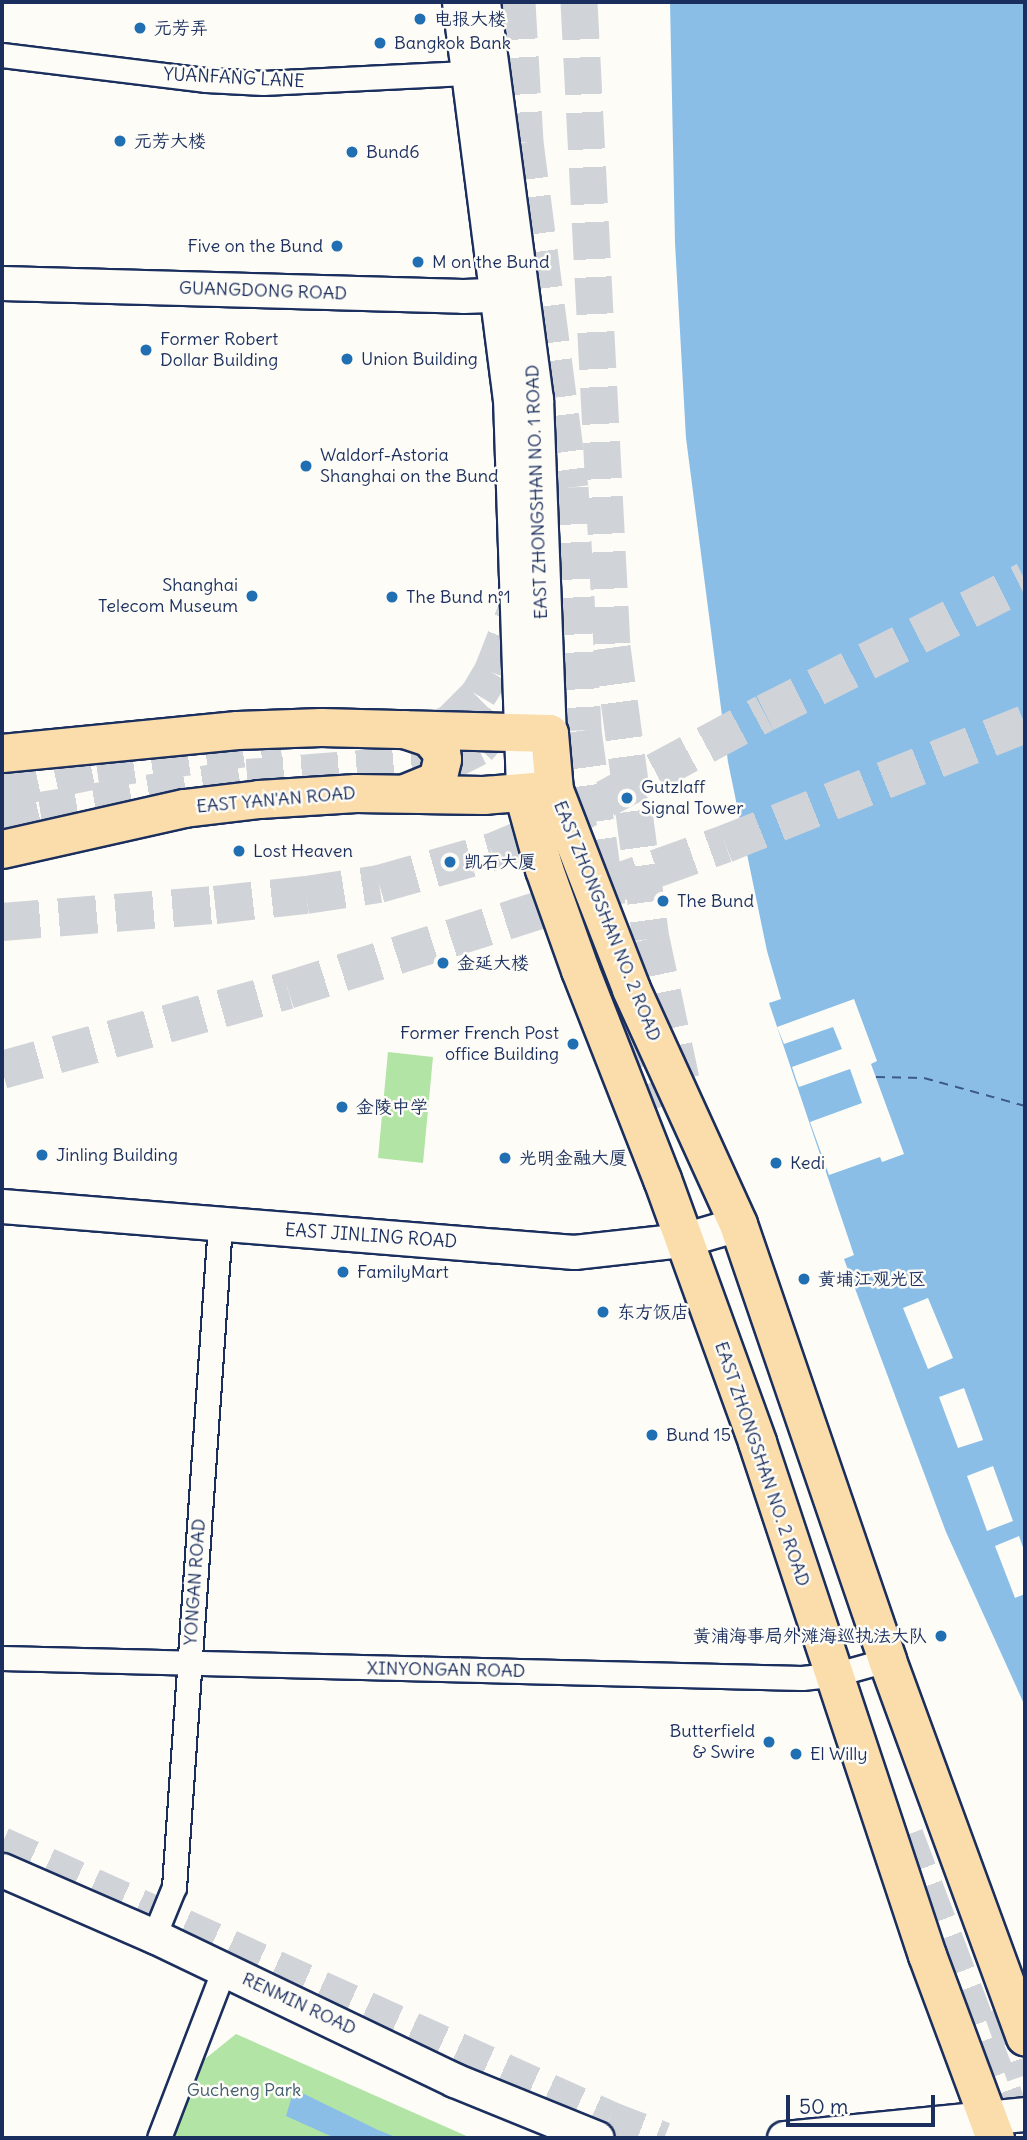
<!DOCTYPE html>
<meta charset="utf-8">
<style>
body{margin:0}
#map{position:relative;width:1027px;height:2140px;overflow:hidden;background:#fdfcf7;font-family:Delius,"LXGW WenKai TC",sans-serif}
div>[style]{position:absolute}
.green>*{inset:0;background:#b1e4a5}
.water>*{inset:0;background:#8abee7}
.pier>*{inset:0;background:#fdfcf7}
.ferry>*{height:2px;margin-top:-1px;transform-origin:0;background:repeating-linear-gradient(90deg,#3c5a87 0 9px,transparent 0 16px)}
.secondary-tunnel>*{height:33px;margin-top:-16.5px;transform-origin:0;background:repeating-linear-gradient(90deg,#d0d3d8 0 33px,transparent 0 50px)}
.primary-tunnel>*{height:37px;margin-top:-18.5px;transform-origin:0;background:repeating-linear-gradient(90deg,#d0d3d8 0 37px,transparent 0 55px)}
.highway-tunnel>*{height:38px;margin-top:-19px;transform-origin:0;background:repeating-linear-gradient(90deg,#d0d3d8 0 38px,transparent 0 57px)}
.roads{filter:drop-shadow(2px 0 #1b2f5e) drop-shadow(-2px 0 #1b2f5e) drop-shadow(0 2px #1b2f5e) drop-shadow(0 -2px #1b2f5e)}
.street>*{height:23px;margin:-11.5px;padding:0 11.5px;transform-origin:11.5px;border-radius:11.5px;background:#fdfcf7}
.secondary>*{height:33px;margin:-16.5px;padding:0 16.5px;transform-origin:16.5px;border-radius:16.5px;background:#fdfcf7}
.primary>*{height:37px;margin:-18.5px;padding:0 18.5px;transform-origin:18.5px;border-radius:18.5px;background:#faddab}
.dots>*{width:19px;height:19px;translate:-50% -50%;box-sizing:border-box;border:4px solid #fdfcf7;border-radius:50%}
span{translate:-50% -50%;white-space:nowrap;text-align:center;line-height:1.15;-webkit-text-stroke:5px #fdfcf7;paint-order:stroke}
.poi-label{font-size:18px;color:#1b2f5e}
.left{translate:0 -50%;text-align:left}
.right{translate:-100% -50%;text-align:right}
.street-label{font-size:18px;color:#1b2f5e}
.park-label{font-size:18px;color:#405c70}
.frame{position:absolute;inset:0;border:4px solid #1b2f5e;pointer-events:none}
.scale{position:absolute;left:786px;top:2095px;width:149px;height:32px;box-sizing:border-box;border:4px solid #1b2f5e;border-top:0;padding-left:9px;font-size:21px;line-height:24px;white-space:nowrap;color:#1b2f5e;-webkit-text-stroke:5px #fdfcf7;paint-order:stroke}
</style>
<div id="map">
<div class="green">
<div style="clip-path:polygon(388px 1052px,433px 1057px,423px 1163px,378px 1158px)"></div>
<div style="clip-path:polygon(236px 2034px,471px 2138px,159px 2138px,185px 2075px)"></div>
</div>
<div class="water">
<div style="clip-path:polygon(670px 2px,1025px 2px,1025px 1706px,946px 1532px,844px 1259px,854px 1255px,769px 1003px,781px 999px,767px 951px,728px 762px,686px 438px,675px 243px)"></div>
<div style="clip-path:polygon(294px 2089px,378px 2130px,398px 2138px,335px 2138px,286px 2116px)"></div>
</div>
<div class="pier">
<div style="clip-path:polygon(854px 999px,877px 1061px,871px 1064px,904px 1154px,882px 1162px,880px 1157px,829px 1175px,810px 1122px,862px 1103px,850px 1069px,799px 1087px,797px 1082px,792px 1067px,842px 1049px,833px 1027px,784px 1044px,777px 1027px)"></div>
<div style="clip-path:polygon(928px 1298px,953px 1358px,928px 1369px,903px 1308px)"></div>
<div style="clip-path:polygon(964px 1388px,983px 1440px,958px 1448px,939px 1397px)"></div>
<div style="clip-path:polygon(993px 1466px,1013px 1521px,987px 1531px,967px 1476px)"></div>
<div style="clip-path:polygon(1019px 1536px,1025px 1553px,1025px 1594px,1015px 1598px,995px 1546px)"></div>
</div>
<div class="ferry">
<div style="left:876px;top:1077px;width:48px;rotate:1.2deg"></div>
<div style="left:924px;top:1078px;width:105px;rotate:15.5deg"></div>
</div>
<div class="secondary-tunnel">
<div style="left:2px;top:1843px;width:667px;rotate:24.26deg"></div>
<div style="left:610px;top:2117px;width:58px;rotate:21.3deg"></div>
</div>
<div class="primary-tunnel">
<div style="left:517px;top:2px;width:140px;rotate:86.7deg"></div>
<div style="left:525px;top:142px;width:348px;rotate:82.6deg"></div>
<div style="left:570px;top:487px;width:243px;rotate:86.9deg"></div>
<div style="left:583px;top:730px;width:177px;rotate:82.2deg"></div>
<div style="left:579px;top:2px;width:646px;rotate:87.07deg"></div>
<div style="left:612px;top:647px;width:294px;rotate:82.4deg"></div>
<div style="left:651px;top:938px;width:144px;rotate:78deg"></div>
<div style="left:418px;top:733px;width:12px;rotate:-5deg"></div>
<div style="left:430px;top:732px;width:23px;rotate:-25deg"></div>
<div style="left:451px;top:722px;width:38px;rotate:-45deg"></div>
<div style="left:478px;top:695px;width:27px;rotate:-59deg"></div>
<div style="left:492px;top:672px;width:72px;rotate:-68.8deg"></div>
<div style="left:2px;top:790px;width:97px;rotate:-11.9deg"></div>
<div style="left:97px;top:770px;width:185px;rotate:-8.4deg"></div>
<div style="left:2px;top:819px;width:39px;rotate:-13deg"></div>
<div style="left:40px;top:810px;width:210px;rotate:-9.1deg"></div>
<div style="left:247px;top:777px;width:204px;rotate:-4.5deg"></div>
<div style="left:450px;top:761px;width:31px;rotate:-27deg"></div>
<div style="left:478px;top:747px;width:46px;rotate:-47.6deg"></div>
<div style="left:618px;top:973px;width:60px;rotate:81.3deg"></div>
<div style="left:627px;top:1032px;width:81px;rotate:74.2deg"></div>
<div style="left:905px;top:1835px;width:324px;rotate:69.2deg"></div>
<div style="left:1001px;top:2007px;width:72px;rotate:70.6deg"></div>
</div>
<div class="highway-tunnel">
<div style="left:2px;top:922px;width:214px;rotate:-4.6deg"></div>
<div style="left:215px;top:905px;width:92px;rotate:-6.3deg"></div>
<div style="left:306px;top:895px;width:74px;rotate:-8.6deg"></div>
<div style="left:379px;top:884px;width:117px;rotate:-15.8deg"></div>
<div style="left:492px;top:852px;width:68px;rotate:-22.4deg"></div>
<div style="left:555px;top:826px;width:238px;rotate:-28.3deg"></div>
<div style="left:765px;top:713px;width:292px;rotate:-26.9deg"></div>
<div style="left:2px;top:1070px;width:297px;rotate:-15.6deg"></div>
<div style="left:288px;top:990px;width:274px;rotate:-17.6deg"></div>
<div style="left:549px;top:907px;width:187px;rotate:-19.7deg"></div>
<div style="left:725px;top:844px;width:323px;rotate:-21.8deg"></div>
</div>
<div class="roads">
<div class="street">
<div style="left:2px;top:55px;width:206px;rotate:7deg"></div>
<div style="left:206px;top:80px;width:57px;rotate:3deg"></div>
<div style="left:263px;top:83px;width:203px;rotate:-2.8deg"></div>
<div style="left:2px;top:1658px;width:800px;rotate:1.43deg"></div>
<div style="left:802px;top:1678px;width:31px;rotate:-6deg"></div>
<div style="left:833px;top:1675px;width:56px;rotate:-15.5deg"></div>
<div style="left:154px;top:1936px;width:53px;rotate:-67.8deg"></div>
<div style="left:174px;top:1887px;width:665px;rotate:-86.03deg"></div>
<div style="left:159px;top:2138px;width:181px;rotate:-69deg"></div>
</div>
<div class="secondary">
<div style="left:459px;top:2px;width:399px;rotate:82.7deg"></div>
<div style="left:510px;top:398px;width:395px;rotate:88.1deg"></div>
<div style="left:483px;top:2px;width:401px;rotate:82.4deg"></div>
<div style="left:536px;top:399px;width:334px;rotate:87.8deg"></div>
<div style="left:2px;top:283px;width:461px;rotate:1.6deg"></div>
<div style="left:463px;top:296px;width:57px;rotate:-2deg"></div>
<div style="left:2px;top:1206px;width:574px;rotate:4.6deg"></div>
<div style="left:574px;top:1252px;width:110px;rotate:-6.3deg"></div>
<div style="left:683px;top:1240px;width:57px;rotate:-16.2deg"></div>
<div style="left:2px;top:1870px;width:166px;rotate:23.5deg"></div>
<div style="left:154px;top:1936px;width:333px;rotate:25.6deg"></div>
<div style="left:454px;top:2080px;width:154px;rotate:22.1deg"></div>
<div style="left:784px;top:2138px;width:242px;rotate:-5.7deg"></div>
</div>
<div class="primary">
<div style="left:404px;top:729px;width:26px;rotate:18deg"></div>
<div style="left:429px;top:737px;width:18px;rotate:49deg"></div>
<div style="left:441px;top:751px;width:8px;rotate:83deg"></div>
<div style="left:442px;top:759px;width:17px;rotate:103deg"></div>
<div style="left:438px;top:776px;width:8px;rotate:135deg"></div>
<div style="left:432px;top:782px;width:29px;rotate:158deg"></div>
<div style="left:2px;top:753px;width:236px;rotate:-5.6deg"></div>
<div style="left:237px;top:730px;width:84px;rotate:-2deg"></div>
<div style="left:321px;top:727px;width:228px;rotate:1.5deg"></div>
<div style="left:549px;top:733px;width:57px;rotate:85deg"></div>
<div style="left:554px;top:790px;width:213px;rotate:68.8deg"></div>
<div style="left:631px;top:989px;width:258px;rotate:65.5deg"></div>
<div style="left:738px;top:1224px;width:461px;rotate:71.1deg"></div>
<div style="left:887px;top:1660px;width:401px;rotate:69.9deg"></div>
<div style="left:523px;top:793px;width:79px;rotate:74.6deg"></div>
<div style="left:544px;top:869px;width:107px;rotate:70.4deg"></div>
<div style="left:580px;top:970px;width:225px;rotate:68.6deg"></div>
<div style="left:662px;top:1179px;width:280px;rotate:70.1deg"></div>
<div style="left:757px;top:1442px;width:540px;rotate:71.67deg"></div>
<div style="left:927px;top:1955px;width:195px;rotate:69.6deg"></div>
<div style="left:2px;top:849px;width:187px;rotate:-12.7deg"></div>
<div style="left:184px;top:808px;width:76px;rotate:-6.8deg"></div>
<div style="left:259px;top:799px;width:97px;rotate:-3.5deg"></div>
<div style="left:356px;top:793px;width:127px;rotate:0.9deg"></div>
<div style="left:483px;top:795px;width:63px;rotate:-4.5deg"></div>
</div>
</div>
<div class="dots">
<div style="left:420px;top:19px;background:#1f6fb2"></div>
<div style="left:140px;top:28px;background:#1f6fb2"></div>
<div style="left:380px;top:43px;background:#1f6fb2"></div>
<div style="left:120px;top:141px;background:#1f6fb2"></div>
<div style="left:352px;top:152px;background:#1f6fb2"></div>
<div style="left:337px;top:246px;background:#1f6fb2"></div>
<div style="left:418px;top:262px;background:#1f6fb2"></div>
<div style="left:146px;top:350px;background:#1f6fb2"></div>
<div style="left:347px;top:359px;background:#1f6fb2"></div>
<div style="left:306px;top:466px;background:#1f6fb2"></div>
<div style="left:252px;top:596px;background:#1f6fb2"></div>
<div style="left:392px;top:597px;background:#1f6fb2"></div>
<div style="left:627px;top:798px;background:#1f6fb2"></div>
<div style="left:239px;top:851px;background:#1f6fb2"></div>
<div style="left:450px;top:862px;background:#1f6fb2"></div>
<div style="left:663px;top:901px;background:#1f6fb2"></div>
<div style="left:443px;top:963px;background:#1f6fb2"></div>
<div style="left:573px;top:1044px;background:#1f6fb2"></div>
<div style="left:342px;top:1107px;background:#1f6fb2"></div>
<div style="left:42px;top:1155px;background:#1f6fb2"></div>
<div style="left:505px;top:1158px;background:#1f6fb2"></div>
<div style="left:776px;top:1163px;background:#1f6fb2"></div>
<div style="left:343px;top:1272px;background:#1f6fb2"></div>
<div style="left:804px;top:1279px;background:#1f6fb2"></div>
<div style="left:603px;top:1312px;background:#1f6fb2"></div>
<div style="left:652px;top:1435px;background:#1f6fb2"></div>
<div style="left:941px;top:1636px;background:#1f6fb2"></div>
<div style="left:769px;top:1742px;background:#1f6fb2"></div>
<div style="left:796px;top:1754px;background:#1f6fb2"></div>
</div>
<div class="poi-label">
<span class="left" style="left:434px;top:19px">电报大楼</span>
<span class="left" style="left:154px;top:28px">元芳弄</span>
<span class="left" style="left:394px;top:43px">Bangkok Bank</span>
<span class="left" style="left:134px;top:141px">元芳大楼</span>
<span class="left" style="left:366px;top:152px">Bund6</span>
<span class="right" style="left:323px;top:246px">Five on the Bund</span>
<span class="left" style="left:432px;top:262px">M on the Bund</span>
<span class="left" style="left:160px;top:350px">Former Robert<br>Dollar Building</span>
<span class="left" style="left:361px;top:359px">Union Building</span>
<span class="left" style="left:320px;top:466px">Waldorf-Astoria<br>Shanghai on the Bund</span>
<span class="right" style="left:238px;top:596px">Shanghai<br>Telecom Museum</span>
<span class="left" style="left:406px;top:597px">The Bund n°1</span>
<span class="left" style="left:641px;top:798px">Gutzlaff<br>Signal Tower</span>
<span class="left" style="left:253px;top:851px">Lost Heaven</span>
<span class="left" style="left:464px;top:862px">凯石大厦</span>
<span class="left" style="left:677px;top:901px">The Bund</span>
<span class="left" style="left:457px;top:963px">金延大楼</span>
<span class="right" style="left:559px;top:1044px">Former French Post<br>office Building</span>
<span class="left" style="left:356px;top:1107px">金陵中学</span>
<span class="left" style="left:56px;top:1155px">Jinling Building</span>
<span class="left" style="left:519px;top:1158px">光明金融大厦</span>
<span class="left" style="left:790px;top:1163px">Kedi</span>
<span class="left" style="left:357px;top:1272px">FamilyMart</span>
<span class="left" style="left:818px;top:1279px">黄埔江观光区</span>
<span class="left" style="left:617px;top:1312px">东方饭店</span>
<span class="left" style="left:666px;top:1435px">Bund 15</span>
<span class="right" style="left:927px;top:1636px">黄浦海事局外滩海巡执法大队</span>
<span class="right" style="left:755px;top:1742px">Butterfield<br>&amp; Swire</span>
<span class="left" style="left:810px;top:1754px">El Willy</span>
</div>
<div class="street-label">
<span style="left:234px;top:78px;rotate:3deg">YUANFANG LANE</span>
<span style="left:263px;top:291px;rotate:2deg">GUANGDONG ROAD</span>
<span style="left:537px;top:492px;rotate:-92deg">EAST ZHONGSHAN NO. 1 ROAD</span>
<span style="left:276px;top:800px;rotate:-5deg">EAST YAN'AN ROAD</span>
<span style="left:607px;top:921px;rotate:68deg">EAST ZHONGSHAN NO. 2 ROAD</span>
<span style="left:371px;top:1236px;rotate:4deg">EAST JINLING ROAD</span>
<span style="left:762px;top:1464px;rotate:71deg">EAST ZHONGSHAN NO. 2 ROAD</span>
<span style="left:195px;top:1582px;rotate:-86deg">YONGAN ROAD</span>
<span style="left:446px;top:1670px;rotate:1deg">XINYONGAN ROAD</span>
<span style="left:299px;top:2004px;rotate:25deg">RENMIN ROAD</span>
</div>
<div class="park-label">
<span style="left:244px;top:2090px">Gucheng Park</span>
</div>
<div class="frame"></div>
<div class="scale">50 m</div>
</div>
